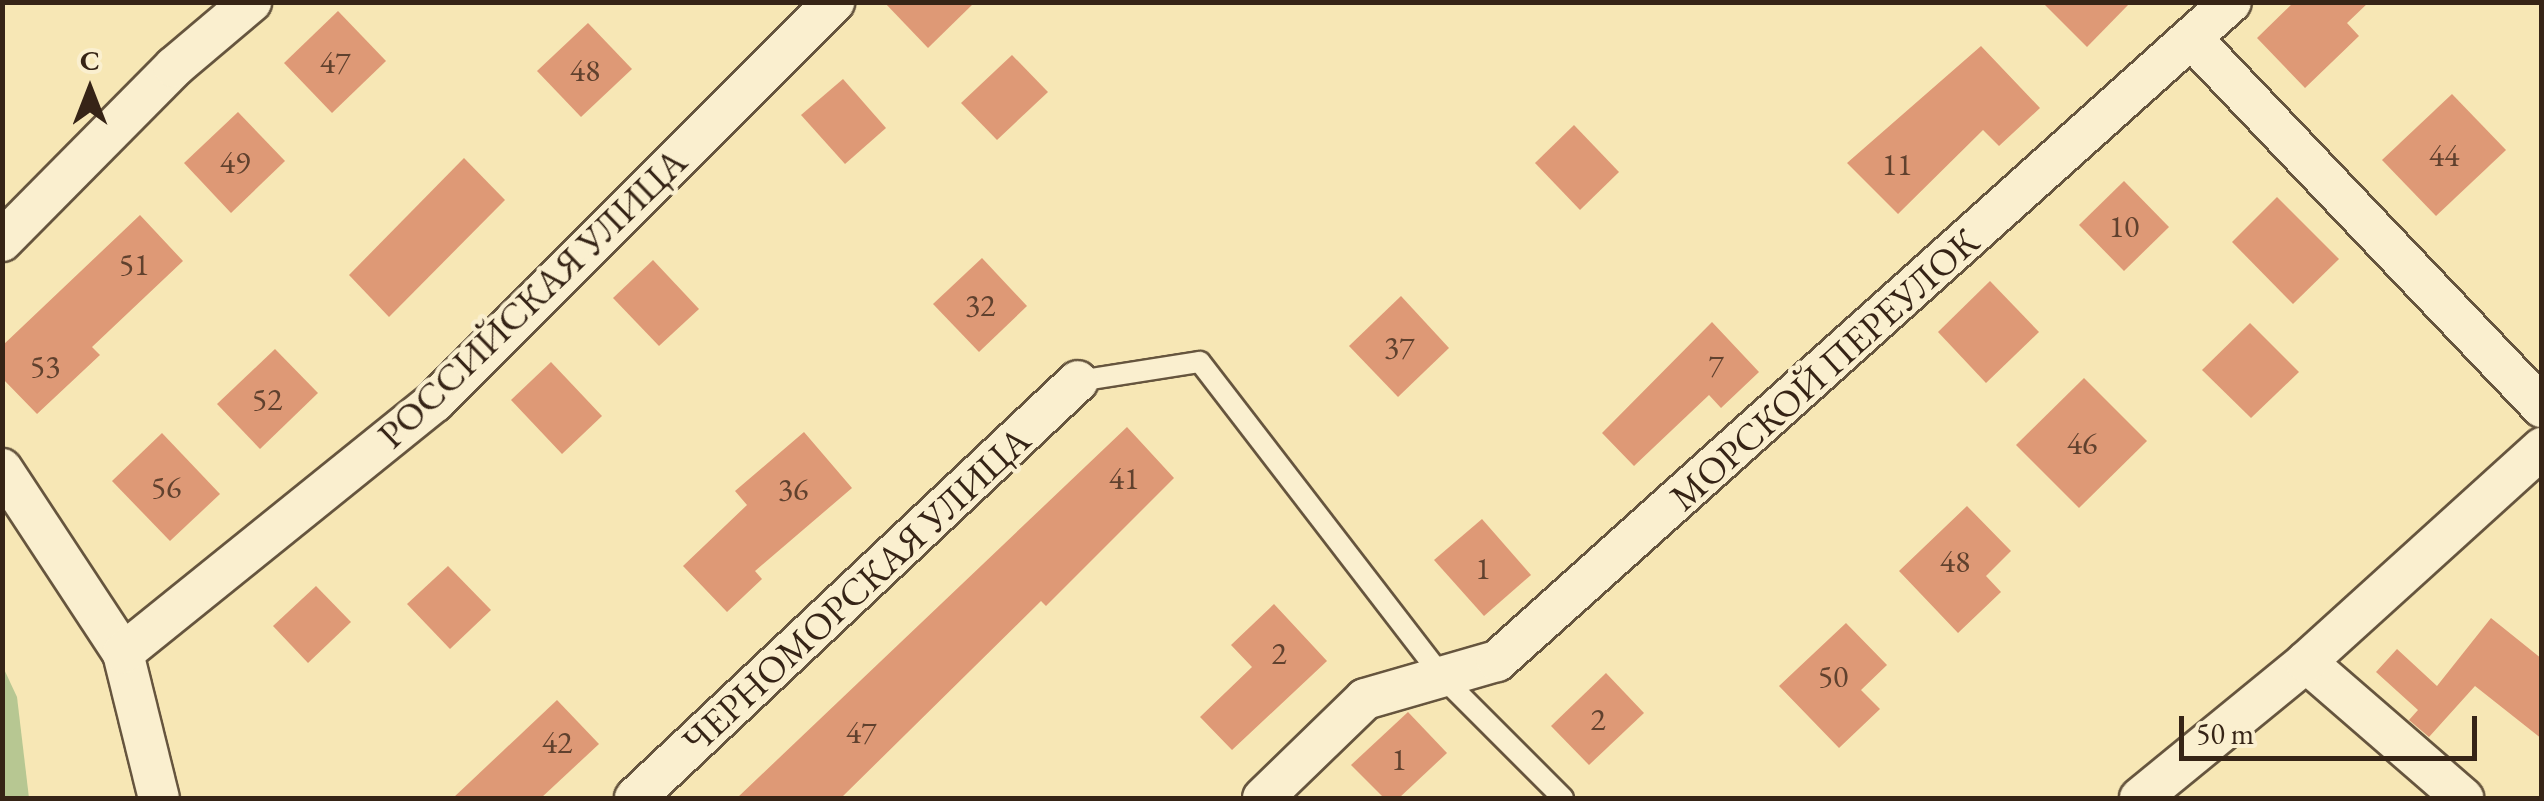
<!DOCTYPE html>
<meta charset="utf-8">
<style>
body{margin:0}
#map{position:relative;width:2544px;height:801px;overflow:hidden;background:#f7e7b5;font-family:"EB Garamond",serif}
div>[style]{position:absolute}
.green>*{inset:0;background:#b7c792}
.building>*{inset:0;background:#de9976}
.roads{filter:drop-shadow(2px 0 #66553e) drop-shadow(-2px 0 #66553e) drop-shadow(0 2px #66553e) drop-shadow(0 -2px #66553e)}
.lane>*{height:20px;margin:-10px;padding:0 10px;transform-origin:10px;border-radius:10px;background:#faefcf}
.street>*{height:40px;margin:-20px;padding:0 20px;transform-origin:20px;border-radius:20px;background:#faefcf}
span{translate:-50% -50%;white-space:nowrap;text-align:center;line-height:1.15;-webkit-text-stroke:9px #faefcf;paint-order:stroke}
.number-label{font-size:32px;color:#60412e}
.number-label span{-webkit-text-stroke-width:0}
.street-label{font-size:38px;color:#362416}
.frame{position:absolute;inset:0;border:5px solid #362416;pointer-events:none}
.north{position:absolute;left:40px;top:40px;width:100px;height:100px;-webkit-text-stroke:8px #faefcf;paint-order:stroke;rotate:0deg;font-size:28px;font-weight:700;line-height:40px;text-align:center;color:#362416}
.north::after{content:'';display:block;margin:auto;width:35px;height:45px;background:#362416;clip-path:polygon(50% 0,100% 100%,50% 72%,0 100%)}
.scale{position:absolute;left:2179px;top:716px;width:298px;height:45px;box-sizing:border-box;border:5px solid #362416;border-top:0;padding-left:12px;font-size:30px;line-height:35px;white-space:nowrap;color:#362416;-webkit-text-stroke:8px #faefcf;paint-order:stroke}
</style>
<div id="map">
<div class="green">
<div style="clip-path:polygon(3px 667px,17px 697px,29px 798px,3px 798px)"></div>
</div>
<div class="building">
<div style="clip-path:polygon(884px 2px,975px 2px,928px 48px)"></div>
<div style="clip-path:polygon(2042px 2px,2131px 2px,2087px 47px)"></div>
<div style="clip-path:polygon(2294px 2px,2369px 2px,2347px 23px,2359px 36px,2305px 88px,2257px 38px)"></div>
<div style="clip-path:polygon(338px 11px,386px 61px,332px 113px,284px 63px)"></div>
<div style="clip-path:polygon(588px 23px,632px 69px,581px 117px,537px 71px)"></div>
<div style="clip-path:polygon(1981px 46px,2040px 108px,1999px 146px,1983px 130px,1898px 214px,1847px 163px)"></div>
<div style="clip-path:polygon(1012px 55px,1048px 92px,997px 140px,961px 103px)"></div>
<div style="clip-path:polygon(843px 79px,886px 128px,845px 164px,801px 115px)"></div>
<div style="clip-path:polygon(2452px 94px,2506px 150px,2436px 216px,2382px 160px)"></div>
<div style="clip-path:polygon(238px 112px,285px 161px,231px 213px,184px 163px)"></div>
<div style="clip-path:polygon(1574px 125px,1619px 172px,1580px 210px,1535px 163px)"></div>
<div style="clip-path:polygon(464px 158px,505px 200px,389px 317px,349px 275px)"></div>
<div style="clip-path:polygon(2124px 181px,2169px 227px,2124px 271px,2079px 225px)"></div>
<div style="clip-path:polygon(2277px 197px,2339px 259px,2293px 304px,2232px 242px)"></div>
<div style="clip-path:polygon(140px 215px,183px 261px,92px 347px,100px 355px,37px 414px,2px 378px,2px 346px)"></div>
<div style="clip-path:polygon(982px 258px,1027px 306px,979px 352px,933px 304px)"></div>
<div style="clip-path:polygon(653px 260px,699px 309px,659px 346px,613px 298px)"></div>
<div style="clip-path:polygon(1990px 281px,2039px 332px,1986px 383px,1938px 332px)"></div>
<div style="clip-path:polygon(1401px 296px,1449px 348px,1398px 397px,1349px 346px)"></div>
<div style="clip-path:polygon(1712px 322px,1759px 372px,1721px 408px,1709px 395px,1634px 466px,1602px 433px)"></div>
<div style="clip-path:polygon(2250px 323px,2299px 372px,2251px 418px,2202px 370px)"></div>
<div style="clip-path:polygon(275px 349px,318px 393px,260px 449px,217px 404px)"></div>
<div style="clip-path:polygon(551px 362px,602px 416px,562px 454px,511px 400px)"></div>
<div style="clip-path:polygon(2084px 378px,2147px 441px,2079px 508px,2016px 445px)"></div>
<div style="clip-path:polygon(1127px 427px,1174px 478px,1046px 606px,1041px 601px,841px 798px,737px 798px)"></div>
<div style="clip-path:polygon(804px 432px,852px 488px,755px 571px,762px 579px,727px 612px,683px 566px,747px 505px,735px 491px)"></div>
<div style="clip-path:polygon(162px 433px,220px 494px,170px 541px,112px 481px)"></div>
<div style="clip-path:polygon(1967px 506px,2011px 551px,1986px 576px,2001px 592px,1958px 633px,1899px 571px)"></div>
<div style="clip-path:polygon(1482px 519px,1531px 575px,1484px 616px,1434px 560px)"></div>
<div style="clip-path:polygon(448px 566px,491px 610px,450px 649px,407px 604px)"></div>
<div style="clip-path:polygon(316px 586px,351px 622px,308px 663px,273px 626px)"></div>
<div style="clip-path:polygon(1274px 604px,1327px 661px,1232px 750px,1200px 717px,1252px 667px,1231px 645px)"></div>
<div style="clip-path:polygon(2491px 618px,2542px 659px,2542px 739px,2475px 686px,2429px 737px,2409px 720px,2418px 710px,2376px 672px,2397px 649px,2437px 686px)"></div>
<div style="clip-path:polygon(1846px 623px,1887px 665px,1861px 690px,1880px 709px,1839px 748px,1779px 686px)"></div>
<div style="clip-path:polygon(1606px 673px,1644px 713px,1589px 765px,1551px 726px)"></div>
<div style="clip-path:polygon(557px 700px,599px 744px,541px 798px,453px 798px)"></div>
<div style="clip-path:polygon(1408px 712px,1447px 753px,1399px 798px,1384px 798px,1351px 765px)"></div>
</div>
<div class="roads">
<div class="lane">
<div style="left:1078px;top:381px;width:123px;rotate:-8.9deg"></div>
<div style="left:1200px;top:362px;width:399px;rotate:52.4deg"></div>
<div style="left:1443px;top:678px;width:170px;rotate:45deg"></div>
</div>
<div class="street">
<div style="left:2192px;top:39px;width:508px;rotate:46.44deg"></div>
<div style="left:2px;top:241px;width:245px;rotate:-45.3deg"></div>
<div style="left:174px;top:67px;width:101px;rotate:-40.2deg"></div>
<div style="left:2px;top:469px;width:220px;rotate:56.7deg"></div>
<div style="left:123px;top:653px;width:149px;rotate:76.1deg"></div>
<div style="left:123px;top:653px;width:400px;rotate:-38.9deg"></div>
<div style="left:434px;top:402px;width:566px;rotate:-45deg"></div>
<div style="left:2306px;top:662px;width:208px;rotate:40.9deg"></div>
<div style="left:635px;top:798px;width:608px;rotate:-43.27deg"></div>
<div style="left:1263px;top:798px;width:142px;rotate:-44.1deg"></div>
<div style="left:1365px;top:699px;width:137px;rotate:-16.1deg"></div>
<div style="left:1497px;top:661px;width:986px;rotate:-41.92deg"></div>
<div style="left:2140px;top:798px;width:215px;rotate:-39.3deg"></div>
<div style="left:2306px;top:662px;width:319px;rotate:-42.2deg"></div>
</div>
</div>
<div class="number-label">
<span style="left:335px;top:62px">47</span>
<span style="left:585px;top:70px">48</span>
<span style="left:2444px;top:155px">44</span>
<span style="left:235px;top:162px">49</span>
<span style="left:1897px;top:164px">11</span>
<span style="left:2124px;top:226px">10</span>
<span style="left:134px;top:264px">51</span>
<span style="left:980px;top:305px">32</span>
<span style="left:1399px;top:347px">37</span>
<span style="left:1716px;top:365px">7</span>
<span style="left:45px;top:366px">53</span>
<span style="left:267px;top:399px">52</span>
<span style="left:2082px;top:443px">46</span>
<span style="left:1124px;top:478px">41</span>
<span style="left:166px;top:487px">56</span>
<span style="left:793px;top:489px">36</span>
<span style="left:1955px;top:561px">48</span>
<span style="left:1483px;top:568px">1</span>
<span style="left:1279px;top:653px">2</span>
<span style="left:1833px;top:676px">50</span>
<span style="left:1598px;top:719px">2</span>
<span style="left:861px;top:732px">47</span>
<span style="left:557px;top:742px">42</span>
<span style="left:1399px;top:759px">1</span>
</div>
<div class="street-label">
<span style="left:532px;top:298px;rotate:-44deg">РОССИЙСКАЯ УЛИЦА</span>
<span style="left:1824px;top:369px;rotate:-42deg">МОРСКОЙ ПЕРЕУЛОК</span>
<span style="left:856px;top:590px;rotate:-43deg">ЧЕРНОМОРСКАЯ УЛИЦА</span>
</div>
<div class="frame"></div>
<div class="north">С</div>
<div class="scale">50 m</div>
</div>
